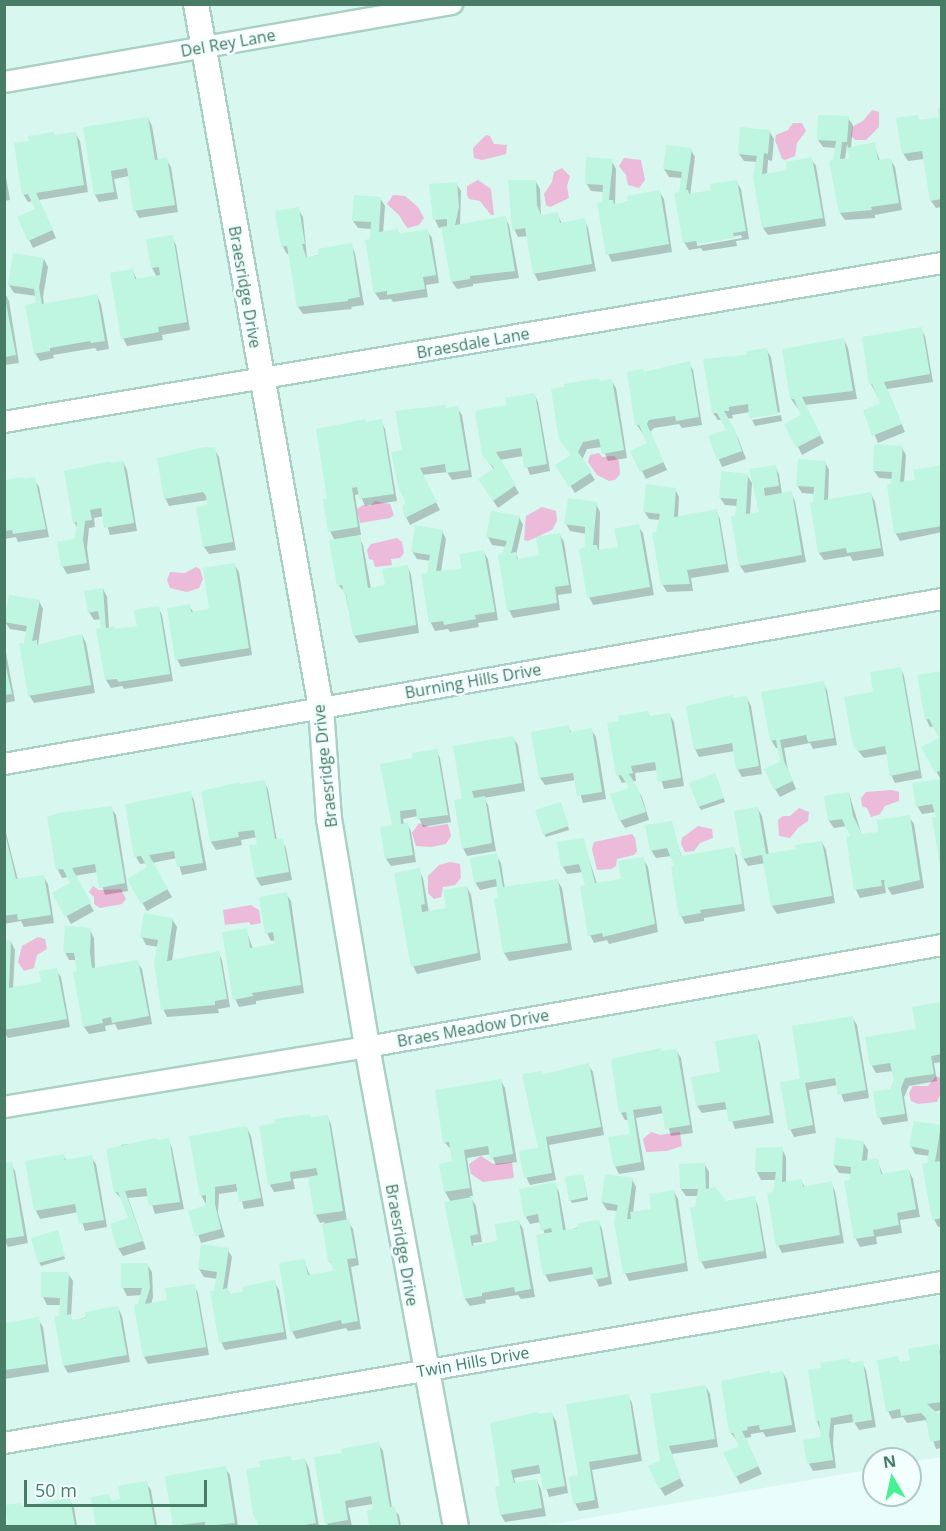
<!DOCTYPE html>
<style>
body{margin:0}
#map{position:relative;width:946px;height:1531px;overflow:hidden;background:#e9fefb;font-family:"Open Sans",sans-serif}
div>[style]{position:absolute}
.residential>*{inset:0;background:#d7f7ef}
.water>*{inset:0;background:#ebbbd9}
.shadow>*{inset:0;background:#0003}
.building>*{inset:0;background:#bef6e1}
.roads{filter:drop-shadow(2px 0 #aad0c3) drop-shadow(-2px 0 #aad0c3) drop-shadow(0 2px #aad0c3) drop-shadow(0 -2px #aad0c3)}
.minor>*{height:20px;margin:-10px;padding:0 10px;transform-origin:10px;border-radius:10px;background:#fff}
.tertiary>*{height:24px;margin:-12px;padding:0 12px;transform-origin:12px;border-radius:12px;background:#fff}
span{translate:-50% -50%;white-space:nowrap;text-align:center;line-height:1.15;-webkit-text-stroke:6px #f2fffd;paint-order:stroke}
.street-label{font-size:16px;color:#497c67}
.frame{position:absolute;inset:0;border:6px solid #497c67;pointer-events:none}
.north{position:absolute;left:862px;top:1447px;width:60px;height:60px;box-sizing:border-box;background:#f2fffd;border:2px solid #aecbc1;border-radius:50%;rotate:351deg;font-size:16px;font-weight:700;line-height:24px;text-align:center;color:#497c67}
.north::after{content:'';display:block;margin:auto;width:21px;height:27px;background:#45f193;clip-path:polygon(50% 0,100% 100%,50% 72%,0 100%)}
.scale{position:absolute;left:24px;top:1480px;width:183px;height:27px;box-sizing:border-box;border:3px solid #497c67;border-top:0;padding-left:8px;font-size:18px;line-height:21px;white-space:nowrap;color:#497c67;-webkit-text-stroke:4px #f2fffd;paint-order:stroke}
</style>
<div id="map">
<div class="residential">
<div style="clip-path:polygon(5px 5px,941px 5px,941px 1457px,910px 1462px,910px 1459px,874px 1459px,874px 1469px,542px 1526px,5px 1526px)"></div>
</div>
<div class="water">
<div style="clip-path:polygon(872px 110px,879px 112px,879px 127px,866px 140px,855px 140px,851px 136px,852px 127px,863px 121px)"></div>
<div style="clip-path:polygon(793px 123px,802px 123px,806px 131px,797px 143px,795px 156px,785px 160px,782px 159px,775px 140px,776px 135px,788px 130px)"></div>
<div style="clip-path:polygon(486px 135px,490px 136px,494px 144px,507px 145px,506px 154px,482px 160px,474px 158px,473px 148px)"></div>
<div style="clip-path:polygon(624px 158px,641px 160px,645px 180px,639px 188px,628px 185px,626px 175px,619px 166px)"></div>
<div style="clip-path:polygon(562px 168px,570px 176px,567px 186px,569px 198px,550px 207px,546px 205px,544px 194px,552px 182px,554px 172px)"></div>
<div style="clip-path:polygon(478px 180px,491px 189px,494px 215px,491px 215px,480px 201px,469px 199px,467px 195px,467px 186px)"></div>
<div style="clip-path:polygon(393px 195px,405px 196px,418px 207px,424px 218px,419px 225px,408px 228px,405px 225px,399px 215px,387px 204px)"></div>
<div style="clip-path:polygon(599px 453px,602px 457px,614px 456px,619px 461px,620px 474px,615px 480px,609px 481px,597px 475px,588px 462px,590px 455px)"></div>
<div style="clip-path:polygon(375px 501px,390px 504px,394px 515px,390px 518px,360px 523px,357px 509px,363px 505px,370px 506px)"></div>
<div style="clip-path:polygon(542px 507px,556px 511px,557px 521px,552px 530px,528px 541px,524px 540px,526px 516px)"></div>
<div style="clip-path:polygon(397px 538px,402px 542px,404px 553px,400px 558px,391px 559px,392px 565px,375px 567px,373px 560px,369px 559px,367px 550px,371px 544px)"></div>
<div style="clip-path:polygon(196px 567px,200px 569px,203px 579px,199px 588px,187px 592px,170px 588px,167px 580px,170px 572px,185px 573px)"></div>
<div style="clip-path:polygon(892px 790px,899px 792px,899px 801px,885px 806px,880px 814px,871px 817px,867px 808px,862px 806px,861px 798px,866px 792px)"></div>
<div style="clip-path:polygon(799px 808px,809px 812px,808px 821px,798px 828px,790px 838px,779px 836px,778px 820px,783px 816px,790px 816px)"></div>
<div style="clip-path:polygon(419px 823px,429px 827px,448px 824px,451px 836px,446px 844px,431px 847px,416px 846px,412px 833px)"></div>
<div style="clip-path:polygon(698px 826px,712px 829px,713px 838px,700px 843px,694px 851px,685px 852px,681px 844px,682px 838px)"></div>
<div style="clip-path:polygon(632px 834px,635px 838px,637px 851px,634px 855px,617px 859px,616px 866px,611px 869px,597px 870px,592px 849px,594px 842px)"></div>
<div style="clip-path:polygon(450px 862px,460px 864px,461px 878px,455px 885px,443px 887px,441px 897px,434px 899px,428px 893px,428px 876px,439px 865px)"></div>
<div style="clip-path:polygon(93px 886px,99px 890px,121px 889px,126px 899px,122px 904px,100px 908px,94px 904px,94px 897px,89px 892px)"></div>
<div style="clip-path:polygon(251px 905px,259px 910px,261px 923px,251px 925px,249px 922px,225px 925px,223px 910px)"></div>
<div style="clip-path:polygon(38px 937px,45px 939px,47px 949px,37px 955px,34px 968px,24px 971px,18px 962px,22px 946px)"></div>
<div style="clip-path:polygon(936px 1076px,942px 1078px,941px 1092px,937px 1102px,918px 1104px,911px 1101px,909px 1093px,913px 1086px,928px 1086px)"></div>
<div style="clip-path:polygon(651px 1132px,660px 1135px,680px 1132px,682px 1146px,667px 1151px,646px 1152px,643px 1139px)"></div>
<div style="clip-path:polygon(481px 1156px,493px 1164px,512px 1162px,514px 1178px,483px 1182px,471px 1174px,469px 1164px)"></div>
</div>
<div class="shadow">
<div style="clip-path:polygon(942px 109px,942px 207px,936px 208px,931px 201px,924px 159px,908px 161px,903px 153px,917px 116px,920px 122px,941px 118px)"></div>
<div style="clip-path:polygon(148px 118px,152px 126px,158px 161px,166px 159px,171px 167px,178px 212px,139px 218px,135px 210px,129px 176px,114px 179px,118px 199px,99px 202px,95px 195px,84px 128px)"></div>
<div style="clip-path:polygon(evenodd,848px 118px,853px 125px,851px 148px,874px 144px,880px 161px,890px 159px,895px 167px,902px 210px,875px 215px,875px 218px,845px 220px,840px 213px,834px 161px,836px 148px,823px 147px,818px 140px,848px 118px,847px 144px,850px 159px,845px 160px,847px 144px)"></div>
<div style="clip-path:polygon(769px 131px,774px 139px,772px 161px,768px 160px,767px 175px,789px 171px,811px 159px,816px 166px,826px 226px,768px 235px,763px 228px,757px 162px,744px 161px,739px 154px)"></div>
<div style="clip-path:polygon(75px 133px,80px 141px,88px 192px,39px 200px,56px 238px,33px 248px,29px 240px,37px 210px,33px 201px,28px 202px,23px 194px)"></div>
<div style="clip-path:polygon(evenodd,691px 150px,695px 157px,690px 196px,713px 192px,736px 181px,741px 189px,749px 239px,736px 241px,737px 246px,703px 251px,701px 248px,689px 250px,684px 242px,680px 193px,682px 178px,669px 177px,664px 169px,691px 150px,741px 235px,742px 238px,697px 246px,697px 243px,741px 235px)"></div>
<div style="clip-path:polygon(612px 161px,616px 169px,615px 206px,659px 191px,664px 199px,672px 252px,612px 262px,608px 254px,604px 192px,591px 191px,586px 183px)"></div>
<div style="clip-path:polygon(4px 166px,10px 200px,4px 201px)"></div>
<div style="clip-path:polygon(536px 182px,540px 189px,541px 216px,557px 213px,562px 224px,584px 220px,588px 228px,596px 271px,538px 281px,534px 273px,528px 236px,518px 237px,514px 229px)"></div>
<div style="clip-path:polygon(456px 183px,461px 191px,460px 225px,505px 218px,509px 225px,519px 278px,473px 284px,473px 286px,457px 289px,452px 282px,443px 227px,439px 228px,435px 220px,431px 185px)"></div>
<div style="clip-path:polygon(380px 198px,385px 206px,383px 233px,398px 231px,400px 235px,427px 231px,432px 238px,439px 283px,426px 285px,428px 297px,393px 302px,391px 299px,380px 300px,375px 293px,372px 229px,358px 228px,353px 221px)"></div>
<div style="clip-path:polygon(298px 209px,303px 217px,307px 258px,351px 245px,355px 253px,364px 305px,351px 307px,352px 309px,303px 314px,298px 307px,290px 254px,287px 254px,283px 247px,277px 212px)"></div>
<div style="clip-path:polygon(172px 237px,176px 245px,190px 330px,162px 335px,163px 340px,127px 346px,123px 338px,133px 271px,137px 280px,157px 277px,152px 268px,148px 241px)"></div>
<div style="clip-path:polygon(44px 259px,48px 267px,43px 297px,44px 305px,97px 296px,101px 304px,109px 349px,97px 351px,95px 348px,53px 355px,54px 358px,40px 361px,35px 353px,37px 296px,14px 293px,9px 285px)"></div>
<div style="clip-path:polygon(5px 293px,9px 301px,19px 363px,5px 365px,4px 368px)"></div>
<div style="clip-path:polygon(921px 329px,925px 336px,933px 382px,887px 389px,905px 432px,878px 443px,865px 411px,882px 405px,871px 384px)"></div>
<div style="clip-path:polygon(844px 340px,848px 348px,857px 399px,805px 405px,824px 443px,802px 455px,798px 447px,803px 415px,791px 399px)"></div>
<div style="clip-path:polygon(766px 349px,771px 357px,780px 412px,752px 417px,752px 420px,750px 412px,732px 415px,733px 418px,727px 419px,738px 438px,746px 459px,722px 467px,710px 437px,729px 431px,722px 420px,718px 420px,713px 413px,749px 356px)"></div>
<div style="clip-path:polygon(689px 363px,693px 370px,702px 425px,682px 428px,679px 424px,654px 428px,650px 432px,667px 470px,646px 479px,632px 451px,649px 443px,637px 425px,644px 374px)"></div>
<div style="clip-path:polygon(611px 380px,616px 388px,627px 458px,608px 461px,602px 447px,587px 449px,582px 460px,595px 480px,575px 493px,562px 473px,572px 456px,566px 388px)"></div>
<div style="clip-path:polygon(534px 394px,538px 402px,550px 471px,530px 475px,523px 456px,499px 460px,519px 493px,498px 508px,484px 487px,494px 470px,483px 454px,509px 407px)"></div>
<div style="clip-path:polygon(457px 408px,462px 415px,472px 477px,452px 480px,447px 472px,422px 475px,440px 510px,410px 525px,406px 517px,408px 504px,403px 451px,446px 410px)"></div>
<div style="clip-path:polygon(781px 415px,782px 421px,755px 426px,752px 420px)"></div>
<div style="clip-path:polygon(381px 421px,385px 429px,397px 501px,365px 506px,360px 494px,355px 495px,361px 535px,358px 535px,363px 545px,371px 589px,387px 586px,407px 567px,411px 574px,419px 633px,359px 643px,354px 635px,345px 592px,338px 585px,335px 541px,330px 531px,328px 500px)"></div>
<div style="clip-path:polygon(902px 448px,906px 455px,904px 483px,916px 481px,942px 467px,942px 532px,900px 541px,896px 534px,893px 479px,879px 478px,874px 471px)"></div>
<div style="clip-path:polygon(214px 449px,219px 457px,236px 550px,209px 554px,204px 547px,208px 500px,169px 506px,165px 498px)"></div>
<div style="clip-path:polygon(123px 462px,127px 470px,137px 531px,110px 535px,104px 516px,94px 518px,95px 527px,89px 528px,87px 548px,90px 570px,67px 574px,63px 567px,77px 540px,78px 529px,74px 522px,111px 465px)"></div>
<div style="clip-path:polygon(825px 462px,829px 470px,828px 501px,871px 494px,875px 502px,884px 556px,853px 561px,850px 556px,824px 560px,819px 553px,815px 494px,802px 493px,797px 485px)"></div>
<div style="clip-path:polygon(775px 466px,779px 474px,782px 494px,791px 493px,795px 501px,806px 562px,745px 573px,740px 566px,738px 506px,725px 505px,720px 498px,747px 475px,752px 483px,750px 515px,761px 513px,750px 471px)"></div>
<div style="clip-path:polygon(34px 479px,39px 487px,49px 537px,18px 542px,16px 537px,4px 539px,4px 482px)"></div>
<div style="clip-path:polygon(675px 489px,679px 497px,678px 517px,716px 511px,720px 519px,729px 572px,691px 578px,693px 591px,667px 592px,662px 584px,657px 534px,660px 520px,649px 519px,644px 511px)"></div>
<div style="clip-path:polygon(596px 504px,600px 512px,599px 551px,619px 548px,638px 526px,643px 533px,654px 595px,593px 605px,589px 597px,587px 534px,570px 531px,566px 524px)"></div>
<div style="clip-path:polygon(519px 517px,523px 525px,516px 555px,519px 560px,540px 557px,560px 535px,564px 542px,572px 593px,558px 595px,560px 610px,513px 618px,509px 610px,504px 556px,506px 547px,492px 545px,488px 537px)"></div>
<div style="clip-path:polygon(442px 531px,446px 539px,441px 572px,463px 570px,483px 551px,488px 559px,498px 620px,478px 623px,479px 627px,450px 632px,448px 629px,435px 631px,431px 623px,422px 575px,429px 574px,431px 561px,417px 559px,412px 551px)"></div>
<div style="clip-path:polygon(234px 564px,239px 572px,252px 655px,181px 667px,177px 659px,189px 606px,194px 613px,211px 610px)"></div>
<div style="clip-path:polygon(103px 589px,107px 597px,109px 629px,116px 631px,138px 627px,158px 607px,162px 615px,173px 681px,124px 689px,122px 686px,111px 688px,106px 680px,98px 630px,103px 630px,101px 619px,94px 620px,89px 612px)"></div>
<div style="clip-path:polygon(39px 601px,43px 609px,38px 646px,82px 635px,86px 643px,95px 693px,34px 703px,29px 695px,26px 644px,28px 632px,10px 629px,5px 622px)"></div>
<div style="clip-path:polygon(4px 642px,15px 701px,4px 703px)"></div>
<div style="clip-path:polygon(900px 668px,904px 676px,922px 778px,895px 783px,891px 775px,887px 754px,864px 758px,854px 746px,874px 693px)"></div>
<div style="clip-path:polygon(942px 672px,942px 780px,941px 780px,923px 748px,941px 738px,935px 726px,930px 727px,926px 719px)"></div>
<div style="clip-path:polygon(823px 682px,827px 690px,837px 745px,813px 749px,810px 743px,784px 748px,788px 770px,796px 789px,780px 797px,775px 789px,781px 762px,779px 748px,776px 748px,771px 740px)"></div>
<div style="clip-path:polygon(747px 698px,751px 706px,762px 774px,742px 777px,738px 770px,735px 751px,699px 757px,695px 749px)"></div>
<div style="clip-path:polygon(647px 712px,650px 717px,669px 714px,674px 722px,684px 786px,664px 789px,658px 770px,635px 773px,636px 781px,632px 781px,642px 797px,649px 820px,625px 828px,620px 820px,631px 789px,626px 782px,622px 783px,618px 775px)"></div>
<div style="clip-path:polygon(568px 727px,572px 733px,591px 730px,596px 737px,606px 799px,583px 803px,576px 780px,545px 785px,540px 778px)"></div>
<div style="clip-path:polygon(513px 738px,518px 745px,525px 791px,484px 798px,488px 805px,496px 851px,467px 856px,463px 848px,464px 800px)"></div>
<div style="clip-path:polygon(436px 750px,440px 758px,451px 822px,423px 827px,418px 816px,403px 819px,404px 825px,407px 824px,411px 831px,416px 862px,391px 866px,386px 859px,414px 759px)"></div>
<div style="clip-path:polygon(717px 779px,725px 802px,701px 810px,699px 807px)"></div>
<div style="clip-path:polygon(940px 780px,942px 783px,942px 864px,936px 812px,922px 814px,917px 806px)"></div>
<div style="clip-path:polygon(264px 782px,268px 789px,277px 841px,282px 840px,286px 848px,292px 880px,261px 886px,256px 878px,251px 846px,258px 845px,257px 837px,241px 840px,242px 845px,216px 850px,211px 842px,203px 792px)"></div>
<div style="clip-path:polygon(190px 793px,194px 800px,207px 870px,182px 875px,177px 858px,152px 863px,172px 897px,147px 911px,129px 879px,149px 868px,147px 863px,140px 864px,136px 857px)"></div>
<div style="clip-path:polygon(849px 793px,862px 836px,880px 833px,909px 817px,914px 824px,924px 888px,892px 895px,884px 882px,886px 893px,860px 898px,856px 890px,847px 838px,852px 837px,847px 826px,834px 828px,829px 821px)"></div>
<div style="clip-path:polygon(562px 807px,569px 830px,546px 837px,544px 834px)"></div>
<div style="clip-path:polygon(111px 808px,116px 815px,128px 891px,105px 895px,98px 872px,74px 876px,94px 911px,71px 924px,54px 894px,72px 884px,68px 877px,62px 878px,58px 870px,49px 818px)"></div>
<div style="clip-path:polygon(758px 809px,762px 816px,769px 855px,798px 850px,822px 842px,826px 850px,835px 903px,777px 914px,772px 906px,765px 863px,748px 866px,743px 858px)"></div>
<div style="clip-path:polygon(671px 823px,682px 858px,733px 849px,737px 856px,745px 911px,704px 918px,704px 921px,685px 924px,681px 916px,676px 867px,671px 856px,656px 858px,651px 850px)"></div>
<div style="clip-path:polygon(4px 825px,18px 880px,43px 876px,48px 884px,54px 923px,24px 927px,21px 921px,4px 924px)"></div>
<div style="clip-path:polygon(583px 840px,597px 884px,623px 880px,643px 859px,648px 867px,658px 932px,609px 944px,607px 940px,594px 943px,590px 935px,587px 886px,583px 872px,567px 874px,563px 867px)"></div>
<div style="clip-path:polygon(496px 855px,501px 863px,505px 889px,557px 880px,562px 888px,572px 950px,509px 961px,504px 953px,496px 899px,500px 898px,498px 886px,480px 890px,475px 882px)"></div>
<div style="clip-path:polygon(419px 870px,423px 878px,429px 913px,448px 910px,467px 887px,471px 895px,481px 960px,417px 974px,413px 966px)"></div>
<div style="clip-path:polygon(286px 894px,291px 901px,304px 993px,256px 1001px,256px 1004px,239px 1007px,235px 999px,246px 930px,253px 949px,276px 945px,276px 940px,271px 941px,267px 933px)"></div>
<div style="clip-path:polygon(172px 919px,177px 927px,172px 961px,218px 952px,222px 960px,230px 1007px,218px 1009px,219px 1013px,167px 1017px,163px 1009px,159px 947px,146px 945px,142px 937px)"></div>
<div style="clip-path:polygon(90px 930px,94px 938px,95px 969px,137px 962px,142px 969px,152px 1024px,118px 1030px,115px 1024px,105px 1026px,106px 1031px,89px 1034px,84px 1027px,75px 973px,79px 973px,77px 960px,69px 960px,65px 952px)"></div>
<div style="clip-path:polygon(4px 942px,11px 942px,15px 950px,13px 989px,43px 983px,56px 970px,61px 977px,70px 1027px,8px 1038px,4px 1032px)"></div>
<div style="clip-path:polygon(942px 1004px,942px 1062px,934px 1063px,937px 1081px,909px 1086px,904px 1097px,908px 1121px,883px 1125px,879px 1117px,895px 1080px,893px 1071px,876px 1073px,872px 1066px,867px 1038px,918px 1030px)"></div>
<div style="clip-path:polygon(852px 1017px,857px 1025px,869px 1098px,844px 1102px,838px 1085px,809px 1090px,816px 1133px,794px 1137px,790px 1129px,802px 1080px)"></div>
<div style="clip-path:polygon(756px 1035px,760px 1043px,774px 1123px,735px 1129px,728px 1109px,702px 1113px,697px 1106px)"></div>
<div style="clip-path:polygon(676px 1050px,681px 1058px,693px 1133px,671px 1136px,664px 1113px,636px 1118px,645px 1170px,619px 1174px,615px 1166px,631px 1135px,629px 1120px,625px 1120px,621px 1113px,662px 1053px)"></div>
<div style="clip-path:polygon(588px 1065px,593px 1072px,604px 1135px,549px 1145px,556px 1180px,530px 1185px,526px 1177px,540px 1149px,524px 1075px,540px 1072px,542px 1076px)"></div>
<div style="clip-path:polygon(500px 1080px,505px 1088px,517px 1162px,496px 1165px,491px 1154px,467px 1158px,473px 1196px,470px 1196px,476px 1206px,482px 1242px,473px 1243px,474px 1247px,499px 1242px,519px 1222px,523px 1229px,535px 1297px,521px 1299px,518px 1295px,485px 1300px,486px 1303px,470px 1306px,465px 1299px,451px 1202px,445px 1192px,441px 1165px,454px 1163px,452px 1150px,445px 1143px,436px 1091px)"></div>
<div style="clip-path:polygon(327px 1116px,331px 1124px,347px 1221px,353px 1229px,359px 1265px,351px 1267px,361px 1329px,348px 1331px,346px 1328px,296px 1339px,292px 1331px,304px 1260px,310px 1276px,334px 1272px,334px 1268px,330px 1261px,324px 1222px,320px 1223px,316px 1215px,310px 1177px,293px 1179px,295px 1189px,274px 1192px,270px 1185px,311px 1119px)"></div>
<div style="clip-path:polygon(940px 1127px,942px 1226px,938px 1227px,934px 1219px,930px 1156px,915px 1154px,911px 1146px)"></div>
<div style="clip-path:polygon(247px 1128px,251px 1136px,264px 1206px,244px 1209px,239px 1191px,219px 1194px,218px 1213px,225px 1237px,201px 1243px,190px 1212px,207px 1206px,201px 1195px)"></div>
<div style="clip-path:polygon(168px 1140px,172px 1148px,184px 1209px,155px 1214px,149px 1196px,128px 1198px,146px 1249px,123px 1256px,118px 1248px,130px 1218px,122px 1199px,115px 1192px,121px 1145px)"></div>
<div style="clip-path:polygon(863px 1142px,868px 1150px,867px 1162px,877px 1160px,883px 1175px,909px 1171px,913px 1179px,920px 1217px,900px 1220px,902px 1233px,876px 1237px,877px 1244px,860px 1247px,856px 1239px,845px 1183px,851px 1182px,852px 1174px,839px 1173px,834px 1165px)"></div>
<div style="clip-path:polygon(782px 1149px,786px 1157px,786px 1183px,801px 1180px,805px 1188px,831px 1183px,835px 1191px,844px 1243px,782px 1253px,778px 1245px,775px 1193px,777px 1180px,761px 1180px,757px 1172px)"></div>
<div style="clip-path:polygon(63px 1155px,67px 1161px,91px 1157px,96px 1164px,107px 1227px,85px 1231px,79px 1212px,40px 1219px,36px 1211px,27px 1162px)"></div>
<div style="clip-path:polygon(11px 1164px,15px 1171px,28px 1243px,8px 1247px,4px 1240px,4px 1165px)"></div>
<div style="clip-path:polygon(705px 1165px,709px 1172px,709px 1190px,725px 1202px,754px 1198px,758px 1206px,767px 1258px,705px 1269px,701px 1261px,696px 1208px,698px 1196px,686px 1196px,681px 1189px)"></div>
<div style="clip-path:polygon(583px 1176px,588px 1200px,572px 1203px,570px 1200px)"></div>
<div style="clip-path:polygon(632px 1179px,636px 1187px,633px 1213px,653px 1210px,674px 1192px,678px 1199px,688px 1271px,629px 1281px,625px 1273px,618px 1211px,607px 1210px,602px 1202px)"></div>
<div style="clip-path:polygon(555px 1184px,559px 1192px,566px 1231px,598px 1221px,602px 1229px,612px 1284px,599px 1287px,594px 1274px,549px 1282px,545px 1274px,545px 1235px,541px 1222px,530px 1224px,526px 1217px)"></div>
<div style="clip-path:polygon(59px 1235px,65px 1259px,41px 1266px,39px 1262px)"></div>
<div style="clip-path:polygon(228px 1250px,232px 1257px,227px 1289px,231px 1296px,274px 1282px,279px 1290px,287px 1339px,225px 1350px,221px 1342px,216px 1292px,218px 1279px,204px 1277px,199px 1269px)"></div>
<div style="clip-path:polygon(147px 1264px,152px 1272px,153px 1297px,151px 1305px,169px 1302px,194px 1286px,198px 1293px,209px 1355px,148px 1364px,144px 1357px,139px 1306px,142px 1295px,127px 1296px,123px 1288px)"></div>
<div style="clip-path:polygon(68px 1274px,73px 1281px,71px 1318px,73px 1321px,118px 1308px,122px 1316px,130px 1362px,68px 1373px,64px 1366px,62px 1305px,47px 1305px,43px 1297px)"></div>
<div style="clip-path:polygon(38px 1319px,43px 1327px,49px 1372px,4px 1379px,4px 1328px)"></div>
<div style="clip-path:polygon(937px 1346px,942px 1355px,942px 1410px,932px 1412px,937px 1415px,942px 1414px,942px 1448px,936px 1449px,926px 1420px,907px 1423px,903px 1417px,892px 1419px,888px 1411px,897px 1358px,900px 1363px,911px 1361px)"></div>
<div style="clip-path:polygon(848px 1360px,851px 1364px,862px 1363px,866px 1370px,876px 1427px,859px 1430px,854px 1422px,834px 1425px,833px 1444px,836px 1468px,813px 1471px,809px 1464px,823px 1438px,817px 1421px,822px 1369px)"></div>
<div style="clip-path:polygon(783px 1373px,787px 1380px,796px 1432px,766px 1437px,763px 1432px,751px 1434px,751px 1437px,745px 1438px,762px 1474px,740px 1484px,736px 1476px,741px 1446px,731px 1433px)"></div>
<div style="clip-path:polygon(706px 1387px,710px 1394px,718px 1447px,672px 1454px,674px 1466px,684px 1486px,665px 1496px,660px 1488px,662px 1461px,652px 1395px)"></div>
<div style="clip-path:polygon(628px 1396px,632px 1403px,642px 1461px,592px 1470px,599px 1508px,579px 1511px,575px 1503px,580px 1477px)"></div>
<div style="clip-path:polygon(551px 1413px,556px 1421px,568px 1493px,549px 1497px,542px 1473px,514px 1478px,516px 1485px,537px 1481px,541px 1489px,546px 1516px,505px 1522px,501px 1515px,502px 1487px,538px 1416px)"></div>
<div style="clip-path:polygon(378px 1444px,383px 1451px,392px 1508px,399px 1515px,401px 1526px,371px 1526px,368px 1512px,374px 1511px,373px 1504px,348px 1508px,352px 1526px,328px 1526px,327px 1523px,343px 1454px)"></div>
<div style="clip-path:polygon(290px 1457px,292px 1462px,305px 1460px,309px 1468px,319px 1526px,260px 1526px,255px 1514px,261px 1468px)"></div>
<div style="clip-path:polygon(225px 1468px,230px 1475px,238px 1526px,175px 1526px,166px 1477px)"></div>
<div style="clip-path:polygon(146px 1483px,151px 1490px,157px 1526px,97px 1526px,93px 1498px,108px 1495px,112px 1502px,122px 1500px)"></div>
<div style="clip-path:polygon(69px 1500px,74px 1507px,77px 1526px,10px 1526px,7px 1507px,20px 1504px,22px 1508px)"></div>
</div>
<div class="building">
<div style="clip-path:polygon(938px 108px,942px 108px,942px 199px,930px 201px,922px 151px,902px 154px,896px 118px,918px 115px,919px 120px,939px 117px)"></div>
<div style="clip-path:polygon(818px 115px,849px 116px,847px 142px,842px 142px,840px 159px,849px 158px,847px 148px,875px 142px,878px 160px,891px 158px,899px 203px,871px 207px,872px 210px,839px 213px,829px 161px,833px 160px,836px 141px,817px 140px)"></div>
<div style="clip-path:polygon(148px 117px,155px 160px,167px 157px,175px 205px,133px 211px,127px 168px,111px 171px,114px 192px,94px 195px,83px 127px)"></div>
<div style="clip-path:polygon(740px 127px,770px 130px,768px 154px,764px 153px,762px 174px,787px 170px,786px 162px,812px 157px,823px 218px,762px 228px,753px 176px,757px 156px,738px 154px)"></div>
<div style="clip-path:polygon(54px 132px,55px 135px,76px 132px,84px 185px,36px 193px,53px 230px,28px 241px,17px 217px,35px 209px,28px 194px,22px 195px,14px 143px,29px 141px,28px 136px)"></div>
<div style="clip-path:polygon(666px 145px,692px 148px,686px 190px,688px 190px,689px 194px,711px 190px,710px 184px,737px 180px,746px 231px,733px 233px,734px 238px,697px 244px,696px 241px,683px 243px,674px 193px,679px 192px,682px 172px,663px 169px)"></div>
<div style="clip-path:polygon(586px 157px,613px 159px,609px 200px,613px 200px,614px 204px,628px 202px,627px 196px,660px 190px,669px 244px,606px 255px,597px 203px,602px 202px,603px 185px,585px 184px)"></div>
<div style="clip-path:polygon(508px 180px,536px 180px,537px 205px,541px 215px,558px 212px,560px 223px,585px 218px,592px 264px,533px 274px,525px 228px,512px 230px)"></div>
<div style="clip-path:polygon(457px 182px,459px 207px,455px 225px,506px 216px,515px 271px,470px 276px,470px 279px,451px 282px,441px 227px,447px 226px,447px 219px,433px 220px,429px 184px)"></div>
<div style="clip-path:polygon(354px 195px,381px 197px,379px 232px,398px 229px,399px 234px,428px 229px,436px 275px,423px 277px,425px 289px,387px 295px,387px 291px,374px 293px,365px 240px,370px 239px,371px 222px,352px 221px)"></div>
<div style="clip-path:polygon(299px 207px,305px 244px,302px 244px,306px 257px,319px 255px,318px 249px,352px 243px,360px 297px,348px 299px,348px 301px,297px 307px,287px 246px,281px 247px,275px 211px)"></div>
<div style="clip-path:polygon(173px 235px,187px 322px,158px 327px,159px 332px,121px 339px,110px 273px,133px 269px,135px 279px,160px 275px,159px 267px,151px 268px,146px 239px)"></div>
<div style="clip-path:polygon(13px 253px,44px 258px,39px 288px,42px 304px,97px 294px,105px 341px,91px 343px,90px 341px,50px 348px,50px 351px,34px 354px,25px 305px,36px 303px,34px 289px,8px 285px)"></div>
<div style="clip-path:polygon(4px 293px,16px 355px,4px 357px)"></div>
<div style="clip-path:polygon(922px 327px,930px 374px,884px 382px,902px 424px,872px 436px,863px 410px,880px 404px,872px 384px,869px 384px,862px 337px)"></div>
<div style="clip-path:polygon(844px 338px,853px 391px,802px 397px,821px 435px,796px 448px,784px 424px,801px 415px,794px 399px,790px 399px,782px 349px)"></div>
<div style="clip-path:polygon(767px 348px,778px 414px,749px 418px,748px 404px,729px 407px,729px 411px,724px 411px,734px 428px,742px 451px,717px 460px,708px 436px,726px 430px,717px 413px,712px 413px,703px 359px,747px 355px,746px 351px)"></div>
<div style="clip-path:polygon(690px 361px,699px 417px,676px 421px,675px 416px,649px 420px,647px 424px,664px 462px,640px 472px,630px 451px,647px 443px,639px 425px,635px 425px,627px 372px,643px 369px,644px 372px)"></div>
<div style="clip-path:polygon(599px 378px,600px 381px,612px 379px,624px 450px,602px 454px,599px 439px,583px 442px,578px 452px,592px 472px,569px 487px,555px 465px,571px 455px,559px 440px,551px 389px,564px 387px,564px 384px)"></div>
<div style="clip-path:polygon(535px 393px,547px 464px,524px 468px,521px 448px,496px 452px,516px 485px,493px 501px,478px 479px,494px 468px,482px 455px,475px 411px,507px 405px,505px 398px)"></div>
<div style="clip-path:polygon(445px 405px,446px 408px,458px 406px,469px 470px,446px 473px,445px 464px,420px 468px,437px 502px,405px 518px,402px 506px,406px 503px,399px 490px,391px 452px,402px 450px,395px 411px)"></div>
<div style="clip-path:polygon(366px 419px,366px 422px,382px 419px,394px 494px,359px 499px,357px 487px,352px 488px,358px 527px,328px 532px,323px 499px,327px 499px,316px 429px)"></div>
<div style="clip-path:polygon(874px 444px,903px 446px,900px 482px,915px 480px,913px 470px,942px 465px,942px 526px,894px 534px,887px 485px,891px 484px,892px 472px,873px 471px)"></div>
<div style="clip-path:polygon(204px 447px,215px 447px,233px 542px,203px 547px,196px 507px,207px 505px,206px 496px,203px 492px,164px 499px,157px 458px)"></div>
<div style="clip-path:polygon(798px 459px,826px 461px,824px 500px,871px 492px,881px 548px,847px 553px,846px 548px,818px 553px,810px 502px,813px 502px,814px 487px,796px 486px)"></div>
<div style="clip-path:polygon(110px 461px,111px 463px,123px 461px,134px 523px,104px 528px,101px 508px,90px 510px,92px 520px,85px 521px,83px 540px,87px 563px,61px 567px,57px 542px,75px 539px,77px 522px,73px 523px,64px 471px)"></div>
<div style="clip-path:polygon(776px 465px,779px 486px,764px 488px,765px 496px,792px 491px,802px 555px,739px 566px,731px 516px,735px 516px,737px 499px,719px 498px,721px 471px,748px 474px,746px 514px,759px 512px,749px 469px)"></div>
<div style="clip-path:polygon(23px 477px,24px 479px,35px 477px,46px 529px,13px 534px,12px 530px,4px 531px,4px 480px)"></div>
<div style="clip-path:polygon(646px 484px,676px 488px,674px 517px,717px 509px,726px 564px,687px 570px,690px 584px,661px 585px,652px 533px,656px 532px,660px 514px,643px 512px)"></div>
<div style="clip-path:polygon(568px 498px,597px 502px,593px 545px,597px 545px,598px 550px,618px 547px,614px 529px,639px 524px,650px 587px,587px 598px,579px 549px,585px 547px,585px 527px,564px 524px)"></div>
<div style="clip-path:polygon(491px 511px,520px 516px,511px 553px,516px 552px,517px 559px,539px 555px,536px 537px,560px 533px,569px 585px,555px 587px,557px 603px,507px 611px,498px 555px,502px 554px,507px 541px,486px 537px)"></div>
<div style="clip-path:polygon(415px 525px,443px 530px,436px 571px,462px 569px,459px 554px,484px 550px,495px 612px,475px 615px,476px 619px,444px 625px,443px 621px,429px 623px,421px 574px,427px 573px,430px 555px,411px 552px)"></div>
<div style="clip-path:polygon(360px 535px,368px 588px,385px 585px,382px 569px,408px 565px,416px 625px,353px 636px,346px 594px,344px 595px,342px 585px,337px 586px,329px 540px)"></div>
<div style="clip-path:polygon(235px 563px,249px 648px,175px 660px,167px 608px,190px 604px,191px 612px,209px 609px,203px 568px)"></div>
<div style="clip-path:polygon(103px 588px,106px 628px,115px 626px,115px 629px,137px 626px,134px 610px,159px 606px,170px 674px,118px 682px,117px 679px,105px 680px,96px 629px,101px 628px,98px 611px,88px 613px,84px 591px)"></div>
<div style="clip-path:polygon(9px 595px,40px 600px,32px 641px,37px 640px,37px 645px,82px 634px,91px 685px,28px 696px,19px 643px,24px 643px,27px 626px,4px 622px)"></div>
<div style="clip-path:polygon(4px 658px,12px 694px,4px 695px)"></div>
<div style="clip-path:polygon(901px 667px,919px 770px,890px 776px,885px 746px,859px 751px,853px 746px,844px 697px,873px 692px,870px 672px)"></div>
<div style="clip-path:polygon(942px 671px,942px 770px,935px 773px,921px 747px,939px 738px,929px 719px,925px 720px,917px 675px)"></div>
<div style="clip-path:polygon(824px 681px,834px 738px,808px 742px,806px 735px,780px 740px,784px 761px,793px 781px,774px 790px,764px 769px,780px 762px,776px 740px,770px 741px,761px 692px)"></div>
<div style="clip-path:polygon(733px 695px,733px 698px,747px 696px,759px 766px,736px 770px,732px 743px,694px 750px,686px 706px)"></div>
<div style="clip-path:polygon(648px 711px,649px 716px,670px 713px,681px 778px,658px 782px,655px 762px,631px 766px,633px 773px,629px 774px,638px 788px,646px 812px,619px 821px,610px 794px,629px 788px,621px 775px,616px 776px,607px 723px,619px 721px,618px 716px)"></div>
<div style="clip-path:polygon(569px 725px,570px 732px,592px 728px,602px 792px,577px 796px,573px 773px,539px 778px,531px 732px)"></div>
<div style="clip-path:polygon(514px 736px,522px 783px,472px 791px,474px 798px,485px 796px,492px 843px,462px 849px,454px 800px,462px 799px,453px 746px)"></div>
<div style="clip-path:polygon(437px 749px,448px 815px,417px 819px,416px 809px,400px 811px,401px 824px,408px 822px,413px 855px,385px 859px,380px 827px,392px 825px,380px 764px,413px 758px,412px 753px)"></div>
<div style="clip-path:polygon(715px 773px,724px 798px,698px 807px,689px 783px)"></div>
<div style="clip-path:polygon(941px 779px,942px 866px,940px 866px,932px 817px,936px 817px,932px 804px,916px 807px,912px 783px)"></div>
<div style="clip-path:polygon(265px 780px,275px 839px,283px 838px,289px 872px,255px 878px,249px 845px,257px 844px,254px 830px,238px 832px,239px 837px,210px 842px,201px 791px,240px 782px,240px 784px)"></div>
<div style="clip-path:polygon(191px 791px,203px 863px,177px 867px,174px 851px,149px 855px,168px 889px,141px 904px,127px 879px,147px 867px,141px 856px,134px 857px,125px 804px)"></div>
<div style="clip-path:polygon(849px 792px,853px 816px,862px 834px,878px 832px,877px 820px,910px 815px,920px 880px,886px 888px,884px 880px,881px 880px,882px 886px,854px 890px,846px 837px,850px 836px,842px 819px,828px 821px,824px 796px)"></div>
<div style="clip-path:polygon(561px 802px,569px 826px,543px 835px,535px 810px)"></div>
<div style="clip-path:polygon(112px 806px,125px 883px,99px 888px,95px 864px,72px 868px,91px 903px,65px 917px,52px 893px,70px 883px,63px 869px,56px 870px,47px 817px,59px 813px)"></div>
<div style="clip-path:polygon(758px 807px,766px 854px,796px 849px,795px 845px,822px 841px,832px 896px,771px 906px,762px 855px,742px 859px,734px 811px)"></div>
<div style="clip-path:polygon(672px 821px,681px 856px,734px 847px,742px 904px,700px 910px,701px 913px,679px 917px,671px 867px,674px 866px,667px 848px,650px 851px,645px 825px)"></div>
<div style="clip-path:polygon(4px 829px,16px 879px,44px 875px,51px 915px,18px 920px,17px 914px,4px 916px)"></div>
<div style="clip-path:polygon(584px 838px,595px 883px,621px 879px,618px 861px,644px 857px,655px 924px,603px 937px,602px 933px,588px 936px,580px 886px,585px 885px,579px 864px,561px 867px,557px 842px)"></div>
<div style="clip-path:polygon(497px 853px,503px 887px,558px 879px,568px 943px,503px 953px,494px 898px,498px 897px,496px 879px,474px 883px,470px 858px)"></div>
<div style="clip-path:polygon(420px 868px,425px 904px,421px 905px,422px 912px,446px 908px,443px 890px,467px 886px,478px 953px,411px 967px,394px 873px)"></div>
<div style="clip-path:polygon(287px 892px,301px 985px,252px 993px,253px 996px,233px 1000px,222px 932px,247px 928px,250px 948px,275px 944px,273px 932px,265px 934px,259px 897px)"></div>
<div style="clip-path:polygon(144px 913px,173px 918px,167px 961px,219px 951px,227px 999px,215px 1001px,215px 1005px,161px 1010px,154px 963px,158px 940px,140px 937px)"></div>
<div style="clip-path:polygon(65px 926px,91px 928px,90px 952px,92px 968px,138px 960px,149px 1016px,112px 1023px,111px 1017px,102px 1019px,103px 1023px,83px 1027px,73px 972px,77px 971px,74px 953px,63px 953px)"></div>
<div style="clip-path:polygon(4px 940px,11px 941px,9px 988px,41px 982px,39px 971px,57px 968px,67px 1019px,4px 1030px)"></div>
<div style="clip-path:polygon(942px 1002px,942px 1054px,931px 1056px,934px 1074px,905px 1078px,901px 1088px,905px 1114px,877px 1118px,873px 1091px,890px 1089px,894px 1080px,890px 1063px,870px 1066px,865px 1037px,916px 1029px,912px 1007px)"></div>
<div style="clip-path:polygon(853px 1016px,866px 1090px,838px 1095px,835px 1078px,805px 1083px,813px 1125px,788px 1130px,780px 1082px,800px 1079px,792px 1026px)"></div>
<div style="clip-path:polygon(757px 1034px,770px 1115px,729px 1122px,725px 1102px,696px 1106px,691px 1077px,720px 1072px,715px 1041px)"></div>
<div style="clip-path:polygon(661px 1048px,661px 1051px,677px 1049px,690px 1125px,665px 1129px,661px 1106px,633px 1110px,641px 1162px,614px 1167px,608px 1137px,630px 1134px,626px 1112px,619px 1113px,611px 1059px)"></div>
<div style="clip-path:polygon(589px 1063px,601px 1127px,546px 1137px,552px 1173px,524px 1178px,519px 1151px,538px 1148px,522px 1074px,541px 1071px,541px 1075px)"></div>
<div style="clip-path:polygon(501px 1079px,513px 1154px,490px 1158px,488px 1146px,464px 1150px,470px 1188px,444px 1192px,439px 1164px,452px 1161px,449px 1142px,443px 1143px,435px 1090px)"></div>
<div style="clip-path:polygon(310px 1114px,311px 1117px,328px 1115px,343px 1211px,314px 1215px,308px 1177px,318px 1175px,316px 1168px,290px 1172px,291px 1181px,268px 1185px,259px 1126px,275px 1123px,274px 1119px)"></div>
<div style="clip-path:polygon(914px 1121px,941px 1125px,935px 1162px,939px 1161px,942px 1166px,942px 1218px,932px 1220px,922px 1164px,927px 1163px,929px 1150px,909px 1146px)"></div>
<div style="clip-path:polygon(247px 1126px,261px 1198px,239px 1202px,236px 1184px,215px 1187px,215px 1204px,221px 1229px,195px 1236px,188px 1211px,206px 1205px,206px 1195px,200px 1196px,189px 1136px)"></div>
<div style="clip-path:polygon(156px 1138px,157px 1140px,169px 1138px,180px 1202px,149px 1206px,146px 1188px,125px 1191px,143px 1241px,117px 1249px,110px 1224px,128px 1218px,118px 1192px,114px 1193px,106px 1149px)"></div>
<div style="clip-path:polygon(836px 1138px,864px 1141px,862px 1161px,878px 1158px,881px 1174px,909px 1169px,916px 1209px,897px 1213px,899px 1225px,873px 1230px,874px 1236px,854px 1239px,844px 1181px,850px 1180px,851px 1167px,833px 1165px)"></div>
<div style="clip-path:polygon(783px 1147px,782px 1182px,802px 1179px,803px 1187px,832px 1181px,840px 1235px,776px 1246px,767px 1193px,773px 1192px,776px 1172px,755px 1172px,756px 1148px)"></div>
<div style="clip-path:polygon(64px 1154px,65px 1160px,92px 1155px,104px 1220px,79px 1224px,75px 1204px,34px 1211px,25px 1161px)"></div>
<div style="clip-path:polygon(12px 1162px,24px 1236px,4px 1239px,4px 1163px)"></div>
<div style="clip-path:polygon(705px 1163px,706px 1189px,715px 1187px,726px 1201px,755px 1196px,764px 1251px,699px 1262px,690px 1208px,695px 1207px,698px 1189px,680px 1189px,679px 1164px)"></div>
<div style="clip-path:polygon(583px 1174px,587px 1197px,569px 1201px,565px 1177px)"></div>
<div style="clip-path:polygon(605px 1174px,633px 1178px,627px 1219px,631px 1219px,630px 1212px,651px 1209px,649px 1194px,674px 1190px,685px 1263px,623px 1274px,614px 1221px,618px 1205px,601px 1202px)"></div>
<div style="clip-path:polygon(556px 1182px,563px 1230px,578px 1228px,577px 1223px,599px 1220px,608px 1277px,594px 1280px,592px 1267px,543px 1275px,536px 1235px,552px 1232px,551px 1228px,541px 1231px,538px 1214px,524px 1217px,519px 1189px)"></div>
<div style="clip-path:polygon(472px 1197px,478px 1234px,470px 1236px,472px 1246px,497px 1241px,495px 1224px,519px 1220px,531px 1289px,515px 1292px,514px 1287px,482px 1293px,482px 1296px,464px 1299px,444px 1202px)"></div>
<div style="clip-path:polygon(349px 1219px,356px 1258px,347px 1259px,358px 1321px,342px 1324px,341px 1320px,290px 1332px,279px 1263px,305px 1259px,308px 1275px,333px 1271px,331px 1261px,328px 1262px,322px 1224px)"></div>
<div style="clip-path:polygon(58px 1230px,65px 1256px,38px 1263px,31px 1238px)"></div>
<div style="clip-path:polygon(201px 1244px,229px 1248px,223px 1289px,228px 1288px,229px 1294px,243px 1292px,242px 1287px,275px 1280px,284px 1332px,219px 1343px,210px 1291px,214px 1291px,217px 1272px,198px 1269px)"></div>
<div style="clip-path:polygon(121px 1263px,148px 1263px,150px 1288px,145px 1304px,167px 1300px,165px 1288px,195px 1284px,206px 1347px,143px 1357px,134px 1305px,138px 1304px,142px 1288px,121px 1288px)"></div>
<div style="clip-path:polygon(41px 1272px,69px 1272px,67px 1315px,71px 1314px,72px 1320px,86px 1318px,85px 1312px,118px 1306px,127px 1355px,63px 1366px,54px 1317px,59px 1316px,60px 1298px,41px 1297px)"></div>
<div style="clip-path:polygon(39px 1317px,46px 1364px,5px 1370px,5px 1323px)"></div>
<div style="clip-path:polygon(938px 1344px,942px 1366px,942px 1402px,927px 1404px,937px 1413px,942px 1413px,942px 1440px,930px 1442px,926px 1418px,921px 1413px,901px 1416px,900px 1409px,886px 1412px,877px 1360px,898px 1356px,899px 1362px,910px 1360px,908px 1349px)"></div>
<div style="clip-path:polygon(849px 1358px,849px 1363px,863px 1361px,872px 1420px,853px 1423px,852px 1414px,831px 1418px,829px 1435px,833px 1460px,807px 1464px,803px 1440px,821px 1437px,819px 1421px,816px 1422px,808px 1370px,821px 1368px,820px 1363px)"></div>
<div style="clip-path:polygon(769px 1371px,770px 1374px,783px 1371px,792px 1425px,760px 1430px,759px 1425px,747px 1427px,748px 1430px,742px 1431px,759px 1466px,735px 1477px,723px 1453px,739px 1446px,733px 1433px,729px 1433px,721px 1381px)"></div>
<div style="clip-path:polygon(706px 1385px,715px 1439px,669px 1446px,681px 1478px,659px 1489px,648px 1466px,660px 1461px,650px 1394px)"></div>
<div style="clip-path:polygon(629px 1394px,638px 1454px,589px 1462px,595px 1500px,573px 1504px,569px 1477px,578px 1475px,566px 1404px)"></div>
<div style="clip-path:polygon(538px 1412px,538px 1414px,552px 1412px,565px 1486px,543px 1490px,539px 1465px,511px 1470px,514px 1483px,537px 1479px,542px 1508px,500px 1515px,495px 1487px,500px 1486px,490px 1423px)"></div>
<div style="clip-path:polygon(379px 1442px,390px 1507px,395px 1506px,399px 1526px,369px 1526px,367px 1510px,373px 1509px,371px 1496px,345px 1501px,348px 1520px,325px 1524px,314px 1457px,342px 1453px,341px 1449px)"></div>
<div style="clip-path:polygon(291px 1456px,291px 1461px,305px 1458px,316px 1523px,298px 1526px,259px 1526px,253px 1514px,246px 1469px,260px 1467px,259px 1461px)"></div>
<div style="clip-path:polygon(226px 1466px,235px 1523px,205px 1526px,205px 1522px,173px 1526px,165px 1476px)"></div>
<div style="clip-path:polygon(147px 1481px,155px 1526px,96px 1526px,91px 1497px,109px 1494px,111px 1501px,120px 1499px,118px 1486px)"></div>
<div style="clip-path:polygon(70px 1498px,75px 1526px,8px 1526px,5px 1505px,21px 1503px,21px 1506px)"></div>
</div>
<div class="roads">
<div class="minor">
<div style="left:4px;top:82px;width:455px;rotate:-9.9deg"></div>
<div style="left:4px;top:422px;width:951px;rotate:-9.62deg"></div>
<div style="left:4px;top:764px;width:952px;rotate:-9.98deg"></div>
<div style="left:4px;top:1107px;width:368px;rotate:-9.4deg"></div>
<div style="left:367px;top:1047px;width:584px;rotate:-10.06deg"></div>
<div style="left:4px;top:1443px;width:952px;rotate:-9.74deg"></div>
</div>
<div class="tertiary">
<div style="left:196px;top:4px;width:715px;rotate:79.93deg"></div>
<div style="left:321px;top:708px;width:111px;rotate:85.9deg"></div>
<div style="left:329px;top:819px;width:231px;rotate:80.5deg"></div>
<div style="left:367px;top:1047px;width:487px;rotate:79.5deg"></div>
</div>
</div>
<div class="street-label">
<span style="left:228px;top:43px;rotate:-10deg">Del Rey Lane</span>
<span style="left:245px;top:287px;rotate:80deg">Braesridge Drive</span>
<span style="left:473px;top:343px;rotate:-10deg">Braesdale Lane</span>
<span style="left:473px;top:681px;rotate:-10deg">Burning Hills Drive</span>
<span style="left:325px;top:766px;rotate:-96deg">Braesridge Drive</span>
<span style="left:473px;top:1028px;rotate:-10deg">Braes Meadow Drive</span>
<span style="left:402px;top:1245px;rotate:80deg">Braesridge Drive</span>
<span style="left:473px;top:1362px;rotate:-10deg">Twin Hills Drive</span>
</div>
<div class="frame"></div>
<div class="north">N</div>
<div class="scale">50 m</div>
</div>
